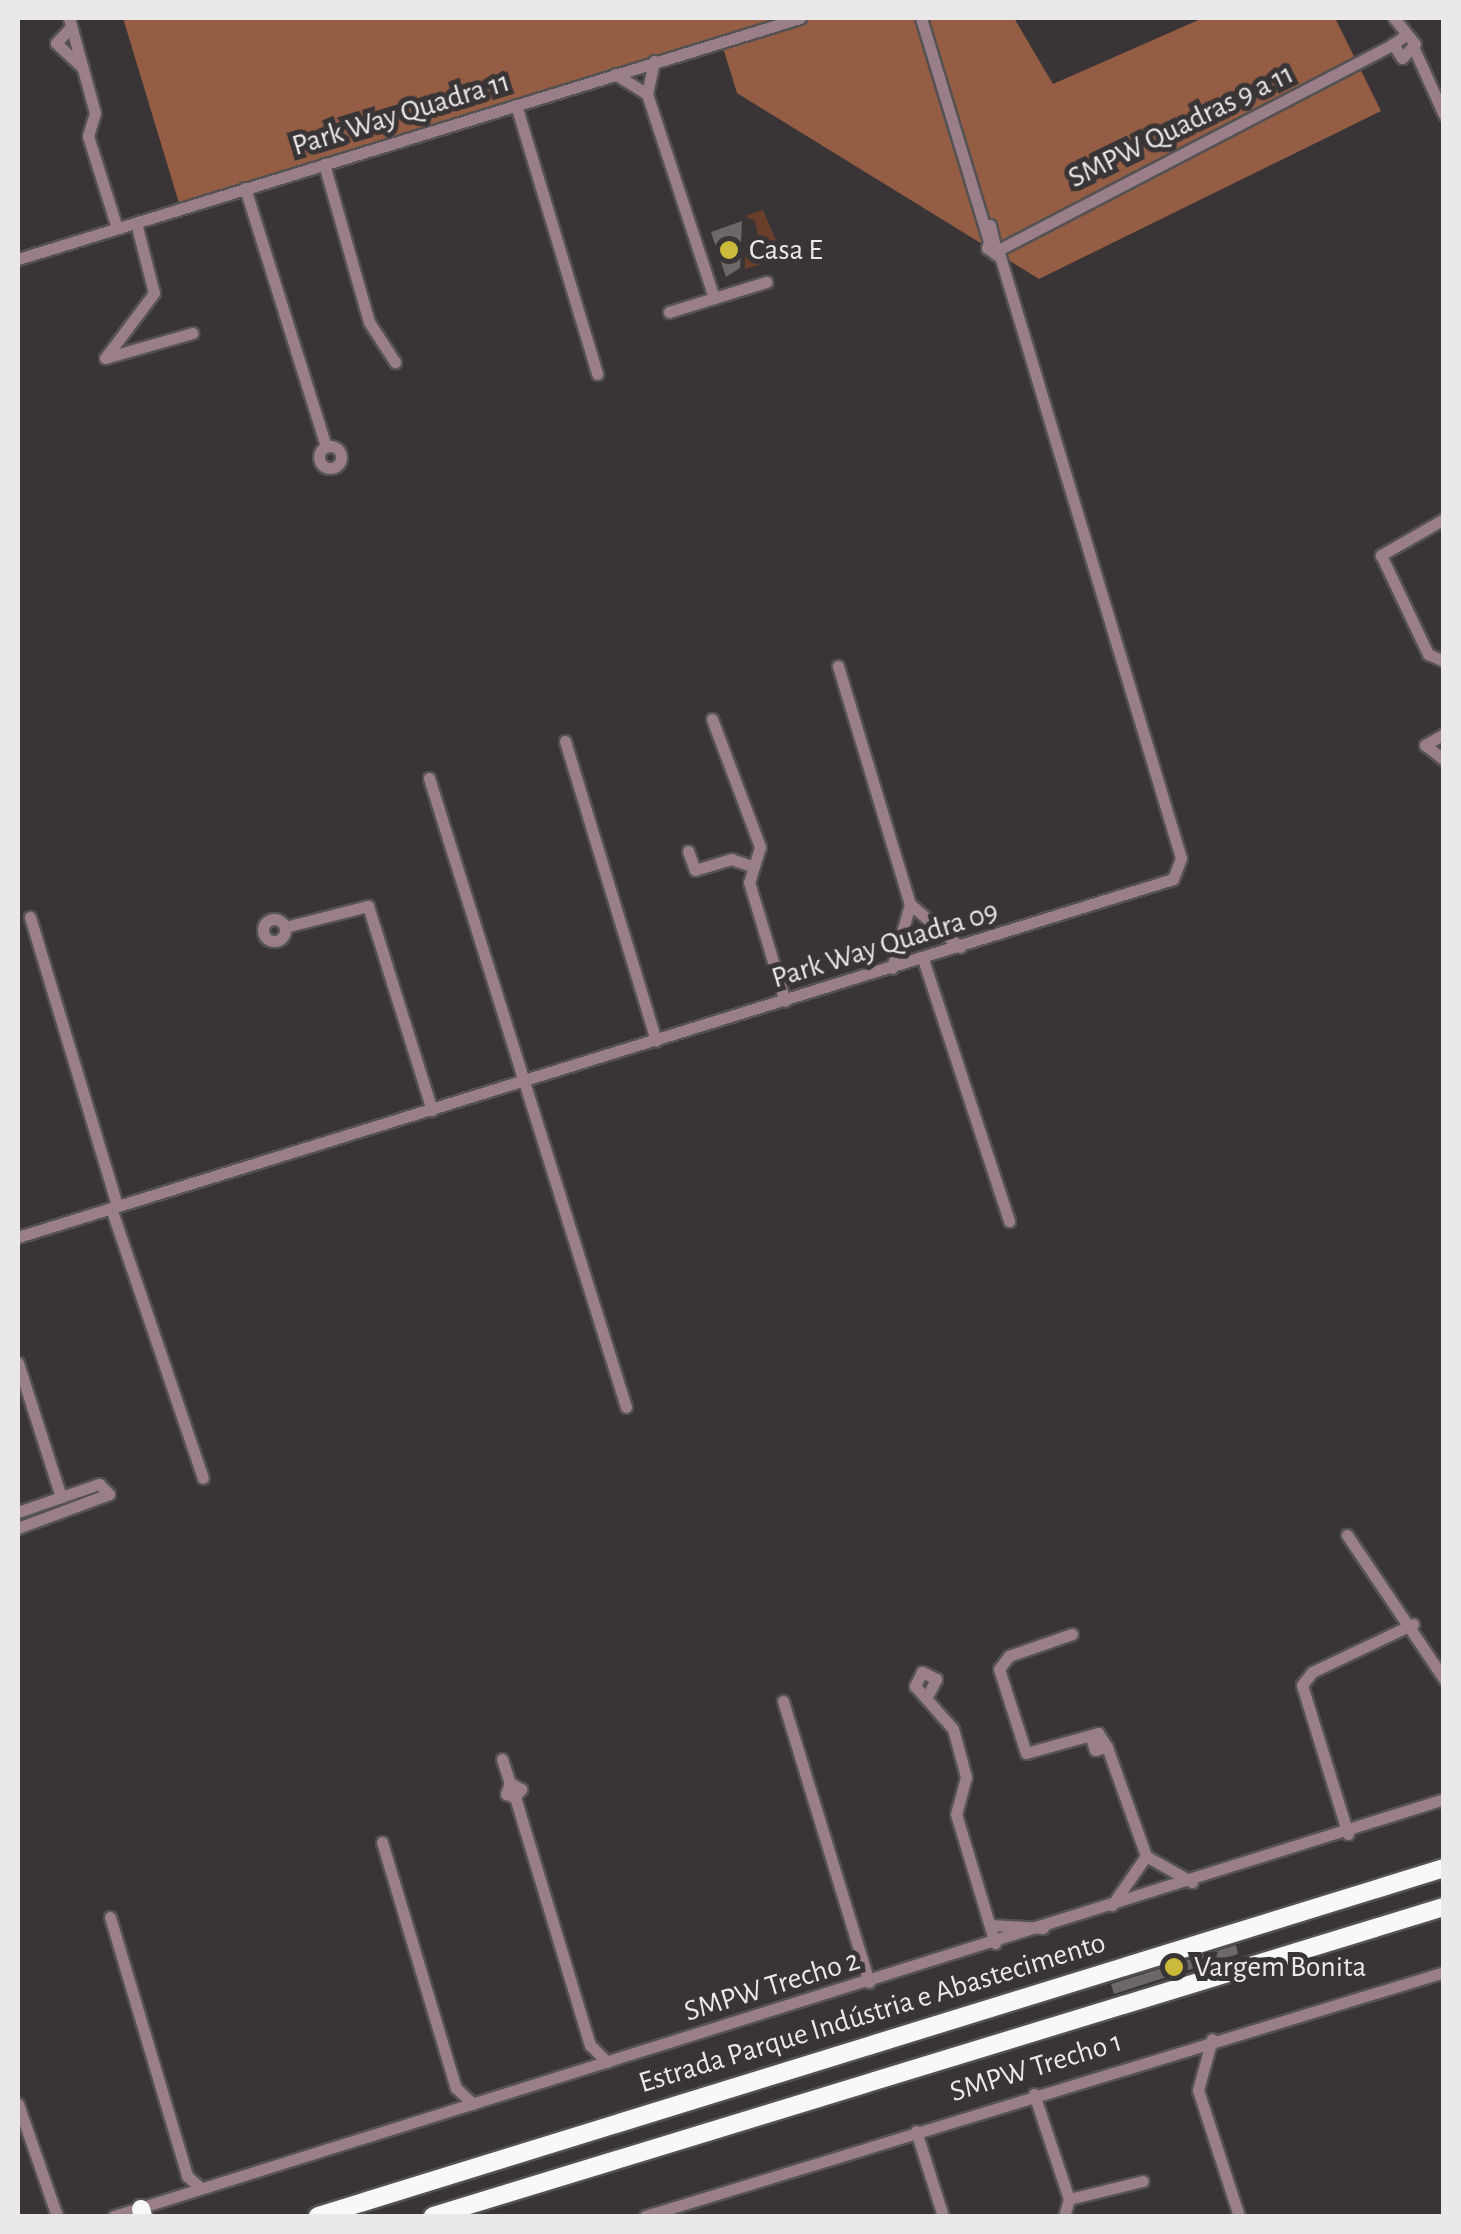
<!DOCTYPE html>
<meta charset="utf-8">
<style>
body{margin:0}
#map{position:relative;width:1461px;height:2234px;overflow:hidden;background:#393536;font-family:"Alegreya Sans",sans-serif}
div>[style]{position:absolute}
.green>*{inset:0;background:#693e2b}
.forest>*{inset:0;background:#955d44}
.building>*{inset:0;background:#6c6867}
.roads{filter:drop-shadow(2px 0 #555252) drop-shadow(-2px 0 #555252) drop-shadow(0 2px #555252) drop-shadow(0 -2px #555252)}
.minor>*{height:11px;margin:-5.5px;padding:0 5.5px;transform-origin:5.5px;border-radius:5.5px;background:#9a7f8b}
.minor>.ring{margin:-5.5px;padding:0;box-sizing:content-box;background:none;border:11px solid #9a7f8b;border-radius:50%}
.highway>*{height:18px;margin:-9px;padding:0 9px;transform-origin:9px;border-radius:9px;background:#f8f8f8}
.dots>*{width:28px;height:28px;translate:-50% -50%;box-sizing:border-box;border:5px solid #393536;border-radius:50%}
span{translate:-50% -50%;white-space:nowrap;text-align:center;line-height:1.15;-webkit-text-stroke:10px #393536;paint-order:stroke}
.street-label{font-size:30px;color:#eae8e8}
.poi-label{font-size:30px;color:#eae8e8}
.left{translate:0 -50%;text-align:left}
.frame{position:absolute;inset:0;border:20px solid #eae8e8;pointer-events:none}
</style>
<div id="map">
<div class="green">
<div style="clip-path:polygon(763px 210px,783px 257px,745px 269px,745px 257px,762px 253px,755px 221px,745px 216px)"></div>
</div>
<div class="forest">
<div style="clip-path:polygon(123px 18px,1014px 18px,1053px 84px,1203px 18px,1335px 18px,1381px 111px,1039px 279px,737px 93px,720px 38px,182px 213px)"></div>
</div>
<div class="building">
<div style="clip-path:polygon(742px 221px,740px 268px,726px 277px,711px 232px)"></div>
<div style="clip-path:polygon(1236px 1945px,1238px 1954px,1114px 1994px,1111px 1984px)"></div>
</div>
<div class="roads">
<div class="minor">
<div style="left:69px;top:18px;width:98px;rotate:74.7deg"></div>
<div style="left:95px;top:113px;width:24px;rotate:107deg"></div>
<div style="left:88px;top:136px;width:96px;rotate:72.5deg"></div>
<div style="left:921px;top:18px;width:231px;rotate:73.1deg"></div>
<div style="left:1394px;top:18px;width:33px;rotate:51deg"></div>
<div style="left:1415px;top:44px;width:19px;rotate:133deg"></div>
<div style="left:1402px;top:58px;width:17px;rotate:-123deg"></div>
<div style="left:1393px;top:44px;width:16px;rotate:-35deg"></div>
<div style="left:71px;top:27px;width:22px;rotate:133deg"></div>
<div style="left:56px;top:43px;width:37px;rotate:43deg"></div>
<div style="left:1415px;top:51px;width:70px;rotate:65.6deg"></div>
<div style="left:654px;top:61px;width:34px;rotate:102deg"></div>
<div style="left:647px;top:94px;width:215px;rotate:71.8deg"></div>
<div style="left:615px;top:74px;width:38px;rotate:32deg"></div>
<div style="left:516px;top:105px;width:281px;rotate:73.2deg"></div>
<div style="left:324px;top:164px;width:164px;rotate:74.1deg"></div>
<div style="left:369px;top:322px;width:48px;rotate:57deg"></div>
<div style="left:245px;top:188px;width:271px;rotate:72.6deg"></div>
<div style="left:136px;top:223px;width:72px;rotate:75.6deg"></div>
<div style="left:154px;top:293px;width:81px;rotate:127deg"></div>
<div style="left:105px;top:358px;width:91px;rotate:-15.9deg"></div>
<div style="left:990px;top:225px;width:31px;rotate:77deg"></div>
<div style="left:997px;top:255px;width:12px;rotate:-145deg"></div>
<div style="left:987px;top:248px;width:13px;rotate:-72deg"></div>
<div style="left:1000px;top:249px;width:443px;rotate:-27.5deg"></div>
<div style="left:18px;top:259px;width:818px;rotate:-17.13deg"></div>
<div style="left:669px;top:312px;width:102px;rotate:-17.2deg"></div>
<div class="ring" style="left:319px;top:446px;width:11px;height:11px"></div>
<div style="left:1444px;top:519px;width:73px;rotate:150.3deg"></div>
<div style="left:1381px;top:555px;width:110px;rotate:64.6deg"></div>
<div style="left:1428px;top:654px;width:17px;rotate:24deg"></div>
<div style="left:838px;top:666px;width:249px;rotate:73.2deg"></div>
<div style="left:910px;top:904px;width:66px;rotate:40.7deg"></div>
<div style="left:712px;top:719px;width:137px;rotate:69.4deg"></div>
<div style="left:760px;top:847px;width:37px;rotate:107deg"></div>
<div style="left:749px;top:882px;width:124px;rotate:73.2deg"></div>
<div style="left:1444px;top:734px;width:22px;rotate:150deg"></div>
<div style="left:1425px;top:745px;width:24px;rotate:38deg"></div>
<div style="left:565px;top:741px;width:313px;rotate:73.1deg"></div>
<div style="left:429px;top:778px;width:659px;rotate:72.61deg"></div>
<div style="left:688px;top:851px;width:20px;rotate:70deg"></div>
<div style="left:695px;top:870px;width:38px;rotate:-17deg"></div>
<div style="left:731px;top:859px;width:24px;rotate:19deg"></div>
<div style="left:30px;top:917px;width:302px;rotate:73.2deg"></div>
<div class="ring" style="left:263px;top:919px;width:11px;height:11px"></div>
<div style="left:285px;top:927px;width:86px;rotate:-14.2deg"></div>
<div style="left:368px;top:906px;width:214px;rotate:72.6deg"></div>
<div style="left:923px;top:959px;width:276px;rotate:71.8deg"></div>
<div style="left:892px;top:968px;width:66px;rotate:-74.3deg"></div>
<div style="left:111px;top:1208px;width:285px;rotate:71.2deg"></div>
<div style="left:18px;top:1237px;width:1209px;rotate:-17.22deg"></div>
<div style="left:1173px;top:879px;width:22px;rotate:-69deg"></div>
<div style="left:1181px;top:858px;width:632px;rotate:-106.74deg"></div>
<div style="left:18px;top:1363px;width:141px;rotate:72.2deg"></div>
<div style="left:18px;top:1512px;width:86px;rotate:-19.1deg"></div>
<div style="left:99px;top:1484px;width:14px;rotate:45deg"></div>
<div style="left:109px;top:1494px;width:97px;rotate:159.5deg"></div>
<div style="left:1347px;top:1535px;width:174px;rotate:56deg"></div>
<div style="left:1072px;top:1634px;width:67px;rotate:160.8deg"></div>
<div style="left:1009px;top:1656px;width:16px;rotate:128deg"></div>
<div style="left:999px;top:1669px;width:88px;rotate:72.2deg"></div>
<div style="left:1026px;top:1753px;width:75px;rotate:-15.5deg"></div>
<div style="left:1098px;top:1733px;width:17px;rotate:57deg"></div>
<div style="left:1107px;top:1747px;width:12px;rotate:166deg"></div>
<div style="left:1095px;top:1750px;width:13px;rotate:-108deg"></div>
<div style="left:929px;top:1693px;width:16px;rotate:-63deg"></div>
<div style="left:936px;top:1679px;width:16px;rotate:-153deg"></div>
<div style="left:922px;top:1672px;width:16px;rotate:117deg"></div>
<div style="left:915px;top:1686px;width:57px;rotate:48.5deg"></div>
<div style="left:953px;top:1729px;width:50px;rotate:74.8deg"></div>
<div style="left:966px;top:1777px;width:38px;rotate:105deg"></div>
<div style="left:956px;top:1814px;width:135px;rotate:73.2deg"></div>
<div style="left:783px;top:1701px;width:294px;rotate:73deg"></div>
<div style="left:1107px;top:1747px;width:116px;rotate:70.3deg"></div>
<div style="left:1146px;top:1856px;width:60px;rotate:124.8deg"></div>
<div style="left:502px;top:1759px;width:25px;rotate:72deg"></div>
<div style="left:515px;top:1797px;width:9px;rotate:-162deg"></div>
<div style="left:506px;top:1794px;width:12px;rotate:-70deg"></div>
<div style="left:510px;top:1783px;width:13px;rotate:29deg"></div>
<div style="left:521px;top:1789px;width:10px;rotate:127deg"></div>
<div style="left:515px;top:1797px;width:259px;rotate:73.2deg"></div>
<div style="left:590px;top:2045px;width:24px;rotate:45deg"></div>
<div style="left:1348px;top:1834px;width:156px;rotate:-107.2deg"></div>
<div style="left:1302px;top:1685px;width:16px;rotate:-52deg"></div>
<div style="left:1312px;top:1672px;width:112px;rotate:-25.4deg"></div>
<div style="left:382px;top:1842px;width:257px;rotate:73.3deg"></div>
<div style="left:456px;top:2088px;width:23px;rotate:43deg"></div>
<div style="left:1146px;top:1856px;width:53px;rotate:29.5deg"></div>
<div style="left:110px;top:1917px;width:270px;rotate:73.4deg"></div>
<div style="left:187px;top:2176px;width:18px;rotate:41deg"></div>
<div style="left:990px;top:1925px;width:53px;rotate:3.2deg"></div>
<div style="left:1212px;top:2039px;width:53px;rotate:105.4deg"></div>
<div style="left:1198px;top:2090px;width:133px;rotate:72deg"></div>
<div style="left:1034px;top:2094px;width:111px;rotate:71.6deg"></div>
<div style="left:1069px;top:2199px;width:18px;rotate:106deg"></div>
<div style="left:18px;top:2104px;width:119px;rotate:70.8deg"></div>
<div style="left:916px;top:2131px;width:89px;rotate:72.4deg"></div>
<div style="left:1069px;top:2199px;width:76px;rotate:-13.7deg"></div>
<div style="left:114px;top:2216px;width:1394px;rotate:-17.41deg"></div>
<div style="left:645px;top:2216px;width:835px;rotate:-16.98deg"></div>
</div>
<div class="highway">
<div style="left:141px;top:2209px;width:7px;rotate:74deg"></div>
<div style="left:318px;top:2216px;width:1179px;rotate:-17.17deg"></div>
<div style="left:433px;top:2216px;width:1057px;rotate:-17deg"></div>
</div>
</div>
<div class="dots">
<div style="left:729px;top:250px;background:#cbba39"></div>
<div style="left:1174px;top:1967px;background:#cbba39"></div>
</div>
<div class="street-label">
<span style="left:401px;top:114px;rotate:-17deg">Park Way Quadra 11</span>
<span style="left:1181px;top:126px;rotate:-26deg">SMPW Quadras 9 a 11</span>
<span style="left:885px;top:945px;rotate:-17deg">Park Way Quadra 09</span>
<span style="left:772px;top:1986px;rotate:-17deg">SMPW Trecho 2</span>
<span style="left:872px;top:2013px;rotate:-17deg">Estrada Parque Indústria e Abastecimento</span>
<span style="left:1036px;top:2067px;rotate:-17deg">SMPW Trecho 1</span>
</div>
<div class="poi-label">
<span class="left" style="left:749px;top:250px">Casa E</span>
<span class="left" style="left:1194px;top:1967px">Vargem Bonita</span>
</div>
<div class="frame"></div>
</div>
